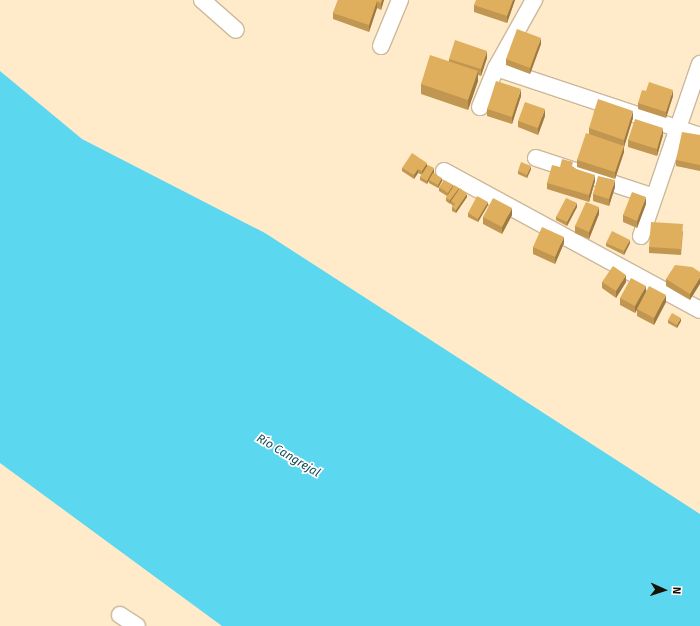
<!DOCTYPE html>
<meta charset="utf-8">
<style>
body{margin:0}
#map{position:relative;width:700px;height:626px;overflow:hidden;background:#ffeaca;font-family:"Fira Sans",sans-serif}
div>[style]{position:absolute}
.water>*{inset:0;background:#5bd8ef}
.roads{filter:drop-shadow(1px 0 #ccb99a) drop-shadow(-1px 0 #ccb99a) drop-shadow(0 1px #ccb99a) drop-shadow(0 -1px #ccb99a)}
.street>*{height:16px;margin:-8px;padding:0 8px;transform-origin:8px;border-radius:8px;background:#fff}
.wall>*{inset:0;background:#c09651}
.shaded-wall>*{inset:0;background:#9c7a42}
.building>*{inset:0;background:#dfaf5e}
span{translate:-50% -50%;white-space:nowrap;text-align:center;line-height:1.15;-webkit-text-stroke:3.5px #fff;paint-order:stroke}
.water-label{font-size:12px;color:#144b54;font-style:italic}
.north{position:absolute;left:644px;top:570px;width:40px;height:40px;-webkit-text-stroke:3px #fff;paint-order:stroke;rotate:93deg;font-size:11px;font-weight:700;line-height:16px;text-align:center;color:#181106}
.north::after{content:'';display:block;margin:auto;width:14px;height:18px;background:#181106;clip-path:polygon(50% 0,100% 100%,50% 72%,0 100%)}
</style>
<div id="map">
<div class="water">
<div style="clip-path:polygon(0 71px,82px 139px,265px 233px,700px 514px,700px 626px,222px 626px,0 463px)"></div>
</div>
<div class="roads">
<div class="street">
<div style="left:202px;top:0;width:45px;rotate:41.4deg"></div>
<div style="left:381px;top:46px;width:50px;rotate:-67.6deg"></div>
<div style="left:496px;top:68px;width:215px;rotate:18.4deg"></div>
<div style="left:480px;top:107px;width:42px;rotate:-67.7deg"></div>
<div style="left:496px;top:68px;width:78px;rotate:-60.8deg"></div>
<div style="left:536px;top:158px;width:124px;rotate:18.3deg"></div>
<div style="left:444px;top:171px;width:291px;rotate:28.5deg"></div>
<div style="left:641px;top:236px;width:182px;rotate:-71.1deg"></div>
<div style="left:120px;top:615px;width:20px;rotate:33deg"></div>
</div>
</div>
<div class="wall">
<div style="clip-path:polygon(338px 0,384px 0,381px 10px,377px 8px,369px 32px,333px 19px,333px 13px)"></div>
<div style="clip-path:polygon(515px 0,507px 23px,474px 12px,474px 5px)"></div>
<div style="clip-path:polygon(541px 44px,530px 74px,506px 65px,506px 59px)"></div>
<div style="clip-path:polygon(487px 58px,481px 76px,478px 75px,478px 81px,468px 110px,421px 94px,421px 84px,449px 61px,449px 59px)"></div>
<div style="clip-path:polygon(646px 91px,673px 96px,666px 118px,638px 109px,638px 103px)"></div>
<div style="clip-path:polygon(521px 96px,512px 124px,487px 116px,487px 109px)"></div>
<div style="clip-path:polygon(545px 116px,538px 135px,518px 127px,518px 121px)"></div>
<div style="clip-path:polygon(633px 118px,624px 147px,624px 152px,615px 179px,577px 167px,577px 160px,589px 134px,589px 128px)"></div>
<div style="clip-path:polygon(663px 135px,657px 156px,628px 147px,628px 140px)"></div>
<div style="clip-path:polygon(700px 135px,700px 171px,676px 166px,676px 160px)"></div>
<div style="clip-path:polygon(427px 165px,434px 172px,434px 173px,442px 181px,438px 188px,429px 183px,429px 180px,427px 184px,420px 180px,420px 177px,422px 175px,418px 173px,414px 179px,402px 171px,402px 168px)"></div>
<div style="clip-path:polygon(560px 167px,573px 167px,595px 181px,589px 202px,547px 189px,547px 183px)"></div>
<div style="clip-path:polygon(531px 169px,527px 178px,518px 174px,518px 171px)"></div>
<div style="clip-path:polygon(439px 187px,453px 188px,459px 190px,467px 197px,456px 213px,452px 211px,452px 207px,453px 206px,451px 204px,451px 203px,450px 204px,446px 201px,446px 198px,447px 196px,439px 191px)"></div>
<div style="clip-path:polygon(615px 187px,609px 206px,593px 201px,593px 194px)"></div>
<div style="clip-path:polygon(646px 204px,637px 228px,623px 222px,623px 215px)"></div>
<div style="clip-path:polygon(488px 205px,478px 222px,468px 217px,468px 213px)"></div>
<div style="clip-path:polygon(577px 207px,567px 226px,556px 220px,556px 217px)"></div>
<div style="clip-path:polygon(599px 214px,589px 239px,575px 233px,575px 226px)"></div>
<div style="clip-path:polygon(512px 215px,502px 234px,483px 224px,483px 217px)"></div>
<div style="clip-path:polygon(683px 231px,681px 255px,649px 253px,649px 247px)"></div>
<div style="clip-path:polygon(564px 243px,555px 264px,533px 254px,533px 247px)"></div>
<div style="clip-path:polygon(606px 243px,630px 243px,624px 255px,606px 246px)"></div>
<div style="clip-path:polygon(700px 272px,690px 300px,666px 286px,666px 279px)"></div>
<div style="clip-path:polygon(602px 282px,626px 282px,616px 298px,602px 288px)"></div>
<div style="clip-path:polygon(646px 292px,666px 302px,654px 325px,637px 316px,637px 310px,635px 313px,620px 305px,620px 298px)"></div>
<div style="clip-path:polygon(668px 320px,681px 321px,677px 328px,668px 323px)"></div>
</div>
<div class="shaded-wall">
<div style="clip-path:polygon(382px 0,384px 0,381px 10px,381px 3px)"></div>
<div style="clip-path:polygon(513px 0,515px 0,507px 23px,507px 16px)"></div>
<div style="clip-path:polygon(377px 1px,377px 8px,369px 32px,369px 25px)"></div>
<div style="clip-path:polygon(541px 38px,541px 44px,530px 74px,530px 68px)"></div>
<div style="clip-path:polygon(487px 51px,487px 58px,481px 76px,481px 69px)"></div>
<div style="clip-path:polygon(478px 71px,478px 81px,468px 110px,468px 100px)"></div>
<div style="clip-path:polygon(521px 89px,521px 96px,512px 124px,512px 117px)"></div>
<div style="clip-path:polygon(673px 90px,673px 96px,666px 118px,666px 112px)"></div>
<div style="clip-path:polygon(545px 109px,545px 116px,538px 135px,538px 128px)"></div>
<div style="clip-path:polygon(633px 111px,633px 118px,624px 147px,624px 140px)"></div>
<div style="clip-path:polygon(663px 128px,663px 135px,657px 156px,657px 149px)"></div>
<div style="clip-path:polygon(624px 146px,624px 152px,615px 179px,615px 172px)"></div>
<div style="clip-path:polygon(427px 163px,427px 166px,422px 175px,422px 171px)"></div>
<div style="clip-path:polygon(531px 166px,531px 169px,527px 178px,527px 175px)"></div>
<div style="clip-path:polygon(434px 168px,434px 172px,427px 184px,427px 181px)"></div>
<div style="clip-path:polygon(418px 169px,418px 173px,414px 179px,414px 175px)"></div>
<div style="clip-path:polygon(595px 175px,595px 181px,589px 202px,589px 195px)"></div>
<div style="clip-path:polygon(442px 178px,442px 181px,438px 188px,438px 185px)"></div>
<div style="clip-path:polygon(615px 180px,615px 187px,609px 206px,609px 199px)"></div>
<div style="clip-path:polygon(453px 185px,453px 188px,448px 196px,448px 193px)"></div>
<div style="clip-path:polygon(459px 188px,459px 192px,451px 201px,450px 204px,450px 200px)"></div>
<div style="clip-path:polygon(467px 194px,467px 197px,456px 213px,456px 210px)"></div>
<div style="clip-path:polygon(646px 197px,646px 204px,637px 228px,637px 221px)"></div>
<div style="clip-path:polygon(488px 202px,488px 205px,478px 222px,478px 219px)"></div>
<div style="clip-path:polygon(577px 203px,577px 207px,567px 226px,567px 222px)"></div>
<div style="clip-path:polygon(599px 207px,599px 214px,589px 239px,589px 232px)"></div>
<div style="clip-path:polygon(512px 208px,512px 215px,502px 234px,502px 227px)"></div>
<div style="clip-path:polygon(564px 237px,564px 243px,555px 264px,555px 257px)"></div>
<div style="clip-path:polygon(630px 240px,630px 243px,624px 255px,624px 251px)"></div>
<div style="clip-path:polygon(626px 275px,626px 282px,616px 298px,616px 291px)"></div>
<div style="clip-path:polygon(700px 277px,700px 284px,690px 300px,690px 294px)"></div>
<div style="clip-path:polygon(646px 286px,646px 293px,635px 313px,635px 306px)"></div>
<div style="clip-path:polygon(666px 295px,666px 302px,654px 325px,654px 318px)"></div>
<div style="clip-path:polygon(681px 318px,681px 321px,677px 328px,677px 325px)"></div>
</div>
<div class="building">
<div style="clip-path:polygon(338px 0,382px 0,381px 3px,377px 1px,369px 25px,333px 13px)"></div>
<div style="clip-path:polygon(476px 0,513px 0,507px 16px,474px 5px)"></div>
<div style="clip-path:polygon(517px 29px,541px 38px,530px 68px,506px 59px)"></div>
<div style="clip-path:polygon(455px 40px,487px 51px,481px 69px,449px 59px)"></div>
<div style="clip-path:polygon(430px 55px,478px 71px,468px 100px,421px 84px)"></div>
<div style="clip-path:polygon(496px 81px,521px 89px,512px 117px,487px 109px)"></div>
<div style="clip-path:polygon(649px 82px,673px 90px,666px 112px,638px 103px,642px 90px,646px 91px)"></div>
<div style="clip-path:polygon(598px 99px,633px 111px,624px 140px,589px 128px)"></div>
<div style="clip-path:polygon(525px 102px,545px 109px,538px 128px,518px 121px)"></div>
<div style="clip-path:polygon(635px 119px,663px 128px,657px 149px,628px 140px)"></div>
<div style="clip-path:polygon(682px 132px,700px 135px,700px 165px,676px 160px)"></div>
<div style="clip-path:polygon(586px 133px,624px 146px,615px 172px,577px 160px)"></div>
<div style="clip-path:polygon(412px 153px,427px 163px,422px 171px,418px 169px,414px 175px,402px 168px)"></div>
<div style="clip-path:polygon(562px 159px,573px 162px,572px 166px,576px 169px,595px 175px,589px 195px,547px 183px,552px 165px,560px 167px)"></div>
<div style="clip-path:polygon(521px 162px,531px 166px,527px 175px,518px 171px)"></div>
<div style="clip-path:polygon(428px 165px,434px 168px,427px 181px,420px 177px)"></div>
<div style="clip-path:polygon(433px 173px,442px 178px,438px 185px,429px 180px)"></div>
<div style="clip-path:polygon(598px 176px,615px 180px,609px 199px,593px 194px)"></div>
<div style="clip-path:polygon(444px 180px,453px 185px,448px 193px,439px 187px)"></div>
<div style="clip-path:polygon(454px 185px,459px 188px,450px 200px,446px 198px)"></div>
<div style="clip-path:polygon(460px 188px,467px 194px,456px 210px,452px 207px,455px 204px,451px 201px)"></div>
<div style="clip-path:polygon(632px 192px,646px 197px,637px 221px,623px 215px)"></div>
<div style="clip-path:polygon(477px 196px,488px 202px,478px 219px,468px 213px)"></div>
<div style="clip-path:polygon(493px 198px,512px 208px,502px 227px,483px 217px)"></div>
<div style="clip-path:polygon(566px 198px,577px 203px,567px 222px,556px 217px)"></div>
<div style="clip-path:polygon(586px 202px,599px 207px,589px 232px,575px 226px)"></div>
<div style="clip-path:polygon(651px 222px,683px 224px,681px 249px,649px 247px)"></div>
<div style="clip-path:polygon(542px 227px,564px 237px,555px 257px,533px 247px)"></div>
<div style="clip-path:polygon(612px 231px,630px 240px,624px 251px,606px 243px)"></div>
<div style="clip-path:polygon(675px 265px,692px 267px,700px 272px,700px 277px,690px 294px,666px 279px)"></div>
<div style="clip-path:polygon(613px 266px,626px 275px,616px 291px,602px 282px)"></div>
<div style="clip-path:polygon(631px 278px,646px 286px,635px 306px,620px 298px)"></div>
<div style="clip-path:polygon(649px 286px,666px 295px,654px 318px,637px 309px)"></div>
<div style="clip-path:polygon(672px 313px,681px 318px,677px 325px,668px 320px)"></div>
</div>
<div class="water-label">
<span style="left:288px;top:456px;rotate:31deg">Río Cangrejal</span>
</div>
<div class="north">N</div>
</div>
